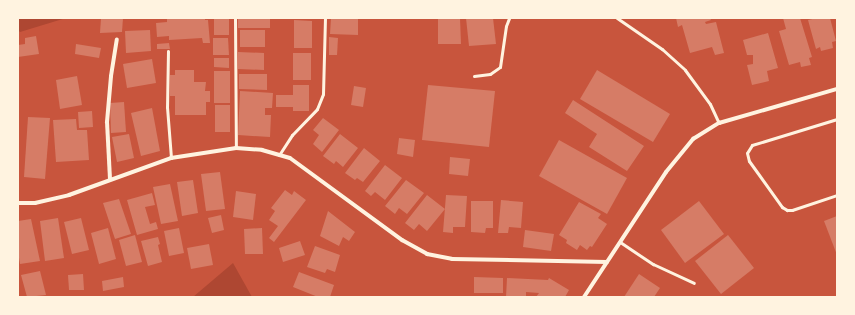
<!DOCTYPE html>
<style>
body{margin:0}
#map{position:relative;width:855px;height:315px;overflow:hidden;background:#c8553d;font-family:"Open Sans",sans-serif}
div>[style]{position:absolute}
.green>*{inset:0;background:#ae4732}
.building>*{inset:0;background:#d67c66}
.service>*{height:3px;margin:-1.5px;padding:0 1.5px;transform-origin:1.5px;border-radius:1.5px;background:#fff3e0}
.minor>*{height:4px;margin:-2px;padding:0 2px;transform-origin:2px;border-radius:2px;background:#fff3e0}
span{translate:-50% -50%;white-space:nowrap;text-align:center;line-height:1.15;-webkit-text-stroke:4px #fff3e0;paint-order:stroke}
.frame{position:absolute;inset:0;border:19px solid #fff3e0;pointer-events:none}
</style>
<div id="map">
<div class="green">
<div style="clip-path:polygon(18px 18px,66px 18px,20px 32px,18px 30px)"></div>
<div style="clip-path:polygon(233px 263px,252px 297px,193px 297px)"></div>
</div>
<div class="building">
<div style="clip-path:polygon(101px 18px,123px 18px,122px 32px,100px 33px)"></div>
<div style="clip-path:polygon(167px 18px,205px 18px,205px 20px,208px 20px,210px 43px,203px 43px,202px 38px,169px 40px,169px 36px,157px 37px,156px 23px,167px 22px)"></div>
<div style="clip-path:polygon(214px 18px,229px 18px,229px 35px,214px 35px)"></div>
<div style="clip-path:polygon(238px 18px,270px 18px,270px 28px,238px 28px)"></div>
<div style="clip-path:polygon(331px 18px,358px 18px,358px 35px,330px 34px)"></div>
<div style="clip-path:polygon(438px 18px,460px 18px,461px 44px,438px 44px)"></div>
<div style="clip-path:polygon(466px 18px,493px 18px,496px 44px,469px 46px)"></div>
<div style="clip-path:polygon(676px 18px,710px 18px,711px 20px,705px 22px,706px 24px,716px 22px,724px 53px,715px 55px,712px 47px,690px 53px,682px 25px,678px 27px)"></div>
<div style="clip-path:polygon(783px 18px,800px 18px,812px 57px,809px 58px,811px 65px,801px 67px,800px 62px,789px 65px,779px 31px,786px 29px)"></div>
<div style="clip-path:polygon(817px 18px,830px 18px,836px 41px,832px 42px,833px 48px,821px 51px,820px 47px,816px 49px,808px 20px)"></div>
<div style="clip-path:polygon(294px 20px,312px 21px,312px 48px,294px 48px)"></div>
<div style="clip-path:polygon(150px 30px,151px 51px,126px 53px,125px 31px)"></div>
<div style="clip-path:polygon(240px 30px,265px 30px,265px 47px,240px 47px)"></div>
<div style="clip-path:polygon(768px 33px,778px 68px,767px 71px,769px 81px,752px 85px,747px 65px,753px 64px,753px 55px,747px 55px,743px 40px)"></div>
<div style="clip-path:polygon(36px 36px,39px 54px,18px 57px,18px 45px,25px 44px,25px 38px)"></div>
<div style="clip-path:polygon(329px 37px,338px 38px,337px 55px,329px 55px)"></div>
<div style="clip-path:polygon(213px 38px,228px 38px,229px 55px,213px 55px)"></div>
<div style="clip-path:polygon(169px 43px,170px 49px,157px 49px,157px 44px)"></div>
<div style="clip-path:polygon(76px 44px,101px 48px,99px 58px,75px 54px)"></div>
<div style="clip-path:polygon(238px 52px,264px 53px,264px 70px,238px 69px)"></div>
<div style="clip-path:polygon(293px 53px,311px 53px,311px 80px,293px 80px)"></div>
<div style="clip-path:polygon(214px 58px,229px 58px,229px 68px,214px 67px)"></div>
<div style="clip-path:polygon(152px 59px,156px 83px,127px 88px,123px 64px)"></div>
<div style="clip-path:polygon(175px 70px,194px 70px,194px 82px,206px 82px,205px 91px,210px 91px,210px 102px,206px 102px,206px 115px,175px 115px,175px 96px,170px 96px,170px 75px,175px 75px)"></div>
<div style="clip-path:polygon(597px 70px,670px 114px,653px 142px,580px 99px)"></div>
<div style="clip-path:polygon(214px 71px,230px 71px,230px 103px,214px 103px)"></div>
<div style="clip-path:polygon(239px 74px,267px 74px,267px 90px,239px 89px)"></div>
<div style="clip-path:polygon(77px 76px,82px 105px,60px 109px,56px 80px)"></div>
<div style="clip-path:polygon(293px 85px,309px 85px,309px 111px,293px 111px,293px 107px,276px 107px,276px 95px,293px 95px)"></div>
<div style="clip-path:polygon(428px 85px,495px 91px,489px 147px,422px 140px)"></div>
<div style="clip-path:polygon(354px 86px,366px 88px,363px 107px,351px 105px)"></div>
<div style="clip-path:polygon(240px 91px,273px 93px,272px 108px,265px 108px,265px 115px,271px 115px,270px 137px,238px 135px)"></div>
<div style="clip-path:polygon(573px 100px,644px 146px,627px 171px,589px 147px,597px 134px,565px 113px)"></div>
<div style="clip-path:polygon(124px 102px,126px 132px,111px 133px,110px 103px)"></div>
<div style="clip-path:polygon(215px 105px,230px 105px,230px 132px,215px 132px)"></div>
<div style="clip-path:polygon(152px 108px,160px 151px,141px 156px,131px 113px)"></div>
<div style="clip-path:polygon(92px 111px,93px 127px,79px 128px,78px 112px)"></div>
<div style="clip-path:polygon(28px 117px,50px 118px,45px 179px,24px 177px)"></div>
<div style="clip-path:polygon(323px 118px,339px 130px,322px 152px,313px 144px,319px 135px,313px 130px)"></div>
<div style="clip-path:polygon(76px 119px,77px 130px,87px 130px,89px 160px,56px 162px,53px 120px)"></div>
<div style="clip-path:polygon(129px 134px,134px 158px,117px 162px,112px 137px)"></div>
<div style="clip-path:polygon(340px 134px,358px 148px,343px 167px,336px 161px,334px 164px,323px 156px)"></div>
<div style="clip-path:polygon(399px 138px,415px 140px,413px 157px,397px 154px)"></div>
<div style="clip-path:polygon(559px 140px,627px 178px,607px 214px,539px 176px)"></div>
<div style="clip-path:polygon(364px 148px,380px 161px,363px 182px,357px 178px,355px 180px,345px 173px)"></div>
<div style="clip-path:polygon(450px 157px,470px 159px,468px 176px,449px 174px)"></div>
<div style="clip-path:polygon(385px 165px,402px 178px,385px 200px,375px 192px,371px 196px,365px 191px)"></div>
<div style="clip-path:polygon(220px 172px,225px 209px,206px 211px,201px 174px)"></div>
<div style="clip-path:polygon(193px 180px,198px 213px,182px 216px,177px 182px)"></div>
<div style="clip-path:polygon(406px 180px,424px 193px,407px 214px,399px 208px,395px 214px,385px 206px)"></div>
<div style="clip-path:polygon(170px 184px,178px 221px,161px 224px,153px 187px)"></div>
<div style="clip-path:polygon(285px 190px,292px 195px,294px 191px,306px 200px,274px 242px,269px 238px,278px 226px,269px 220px,275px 211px,271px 208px)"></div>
<div style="clip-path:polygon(236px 191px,256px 194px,253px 220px,233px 217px)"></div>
<div style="clip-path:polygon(152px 193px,155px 205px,145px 207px,150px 224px,156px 222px,158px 229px,137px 235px,127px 200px)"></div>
<div style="clip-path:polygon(427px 195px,445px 209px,427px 231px,419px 224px,414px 230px,405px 223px)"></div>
<div style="clip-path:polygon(446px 195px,467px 196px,465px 227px,453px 227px,453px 233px,443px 232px)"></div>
<div style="clip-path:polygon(119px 199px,131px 234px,115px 239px,103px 203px)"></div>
<div style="clip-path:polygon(501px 200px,523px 202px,521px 228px,509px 227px,508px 233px,498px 233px)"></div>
<div style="clip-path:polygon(471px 201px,493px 201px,493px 228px,486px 228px,485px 233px,471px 232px)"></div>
<div style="clip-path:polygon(699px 201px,724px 234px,685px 263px,661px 230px)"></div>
<div style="clip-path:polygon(579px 202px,601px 214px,598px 218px,607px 224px,592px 247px,590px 246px,587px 250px,580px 245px,577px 250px,566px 243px,567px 240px,559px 235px)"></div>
<div style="clip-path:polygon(328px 211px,355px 232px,349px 241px,343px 237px,339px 246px,320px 236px)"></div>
<div style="clip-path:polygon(221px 215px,224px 230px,212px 233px,208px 218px)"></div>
<div style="clip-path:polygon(837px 216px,837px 255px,824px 221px)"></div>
<div style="clip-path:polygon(58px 218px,64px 258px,45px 261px,40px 221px)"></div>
<div style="clip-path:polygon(81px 218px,89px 250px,72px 254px,64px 222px)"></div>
<div style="clip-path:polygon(31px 219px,40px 261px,20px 264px,18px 252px,18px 221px)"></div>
<div style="clip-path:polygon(108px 228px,116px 259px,99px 264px,91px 233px)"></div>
<div style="clip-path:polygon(179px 228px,184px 253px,169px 256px,164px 231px)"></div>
<div style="clip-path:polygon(262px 228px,263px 254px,245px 254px,244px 229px)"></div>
<div style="clip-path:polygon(525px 230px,554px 234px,551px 251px,523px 247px)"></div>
<div style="clip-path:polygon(135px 235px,142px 262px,126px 266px,119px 240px)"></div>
<div style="clip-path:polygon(728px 235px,754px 268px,721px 294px,695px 261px)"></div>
<div style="clip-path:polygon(158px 237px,160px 244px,158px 245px,162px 262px,148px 266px,141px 241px)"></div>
<div style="clip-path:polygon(300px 241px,305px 255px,283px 262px,279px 248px)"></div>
<div style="clip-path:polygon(209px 244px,213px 265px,191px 269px,187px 248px)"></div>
<div style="clip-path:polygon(315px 246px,340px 255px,335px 272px,327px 269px,325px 273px,307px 267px)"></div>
<div style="clip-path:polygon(40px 271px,46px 295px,27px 297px,21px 275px)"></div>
<div style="clip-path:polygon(299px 272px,334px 285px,330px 297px,318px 297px,293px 287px)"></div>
<div style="clip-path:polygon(83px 274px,84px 290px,69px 290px,68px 275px)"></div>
<div style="clip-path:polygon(639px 274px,660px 288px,654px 297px,624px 297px)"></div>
<div style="clip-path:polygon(123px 277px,124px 287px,103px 291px,102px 281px)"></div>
<div style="clip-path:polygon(474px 277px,503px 278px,503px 293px,474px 293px)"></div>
<div style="clip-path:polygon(507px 278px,548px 280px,549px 278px,569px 290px,565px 297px,536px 297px,539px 293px,526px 292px,526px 297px,506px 297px)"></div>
</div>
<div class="service">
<div style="left:235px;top:18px;width:130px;rotate:89.6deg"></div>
<div style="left:617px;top:18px;width:55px;rotate:34.6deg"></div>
<div style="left:662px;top:49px;width:31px;rotate:42deg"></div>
<div style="left:685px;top:70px;width:42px;rotate:53.7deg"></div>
<div style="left:710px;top:104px;width:21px;rotate:65deg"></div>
<div style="left:168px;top:51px;width:56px;rotate:91deg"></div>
<div style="left:167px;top:107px;width:51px;rotate:85.5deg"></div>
<div style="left:474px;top:76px;width:16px;rotate:-7deg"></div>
<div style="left:490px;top:74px;width:12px;rotate:-35deg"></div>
<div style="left:500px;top:67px;width:41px;rotate:-81.7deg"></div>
<div style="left:506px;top:26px;width:9px;rotate:-69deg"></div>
<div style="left:837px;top:119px;width:89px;rotate:163deg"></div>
<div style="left:752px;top:145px;width:9px;rotate:122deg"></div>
<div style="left:747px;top:153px;width:8px;rotate:76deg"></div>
<div style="left:749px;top:161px;width:57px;rotate:54.3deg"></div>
<div style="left:782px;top:207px;width:6px;rotate:31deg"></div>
<div style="left:787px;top:210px;width:5px"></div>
<div style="left:792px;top:210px;width:47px;rotate:-18.4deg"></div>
<div style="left:279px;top:155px;width:24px;rotate:-57deg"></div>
<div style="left:292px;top:135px;width:36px;rotate:-46deg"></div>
<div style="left:317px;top:109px;width:16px;rotate:-68deg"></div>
<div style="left:323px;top:94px;width:76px;rotate:-88.5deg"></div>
<div style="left:620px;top:242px;width:40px;rotate:34deg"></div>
<div style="left:653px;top:264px;width:45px;rotate:24.9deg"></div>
</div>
<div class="minor">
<div style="left:110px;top:179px;width:57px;rotate:-93deg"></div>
<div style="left:107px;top:122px;width:46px;rotate:-85deg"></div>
<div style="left:111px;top:76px;width:37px;rotate:-81deg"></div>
<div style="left:18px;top:203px;width:17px"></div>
<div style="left:35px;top:203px;width:35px;rotate:-13deg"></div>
<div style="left:69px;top:195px;width:109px;rotate:-19.9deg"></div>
<div style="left:171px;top:158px;width:66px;rotate:-8.7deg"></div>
<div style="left:236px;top:148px;width:26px;rotate:4deg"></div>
<div style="left:262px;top:150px;width:29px;rotate:16deg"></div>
<div style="left:290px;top:158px;width:139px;rotate:36.2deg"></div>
<div style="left:402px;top:240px;width:29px;rotate:29deg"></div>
<div style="left:427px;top:254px;width:25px;rotate:11deg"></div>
<div style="left:452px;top:259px;width:155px;rotate:1.1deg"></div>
<div style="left:584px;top:297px;width:149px;rotate:-56.7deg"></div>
<div style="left:666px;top:172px;width:43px;rotate:-50.7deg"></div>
<div style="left:693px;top:139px;width:31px;rotate:-32deg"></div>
<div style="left:719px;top:123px;width:123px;rotate:-16.1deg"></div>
</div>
<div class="frame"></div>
</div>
